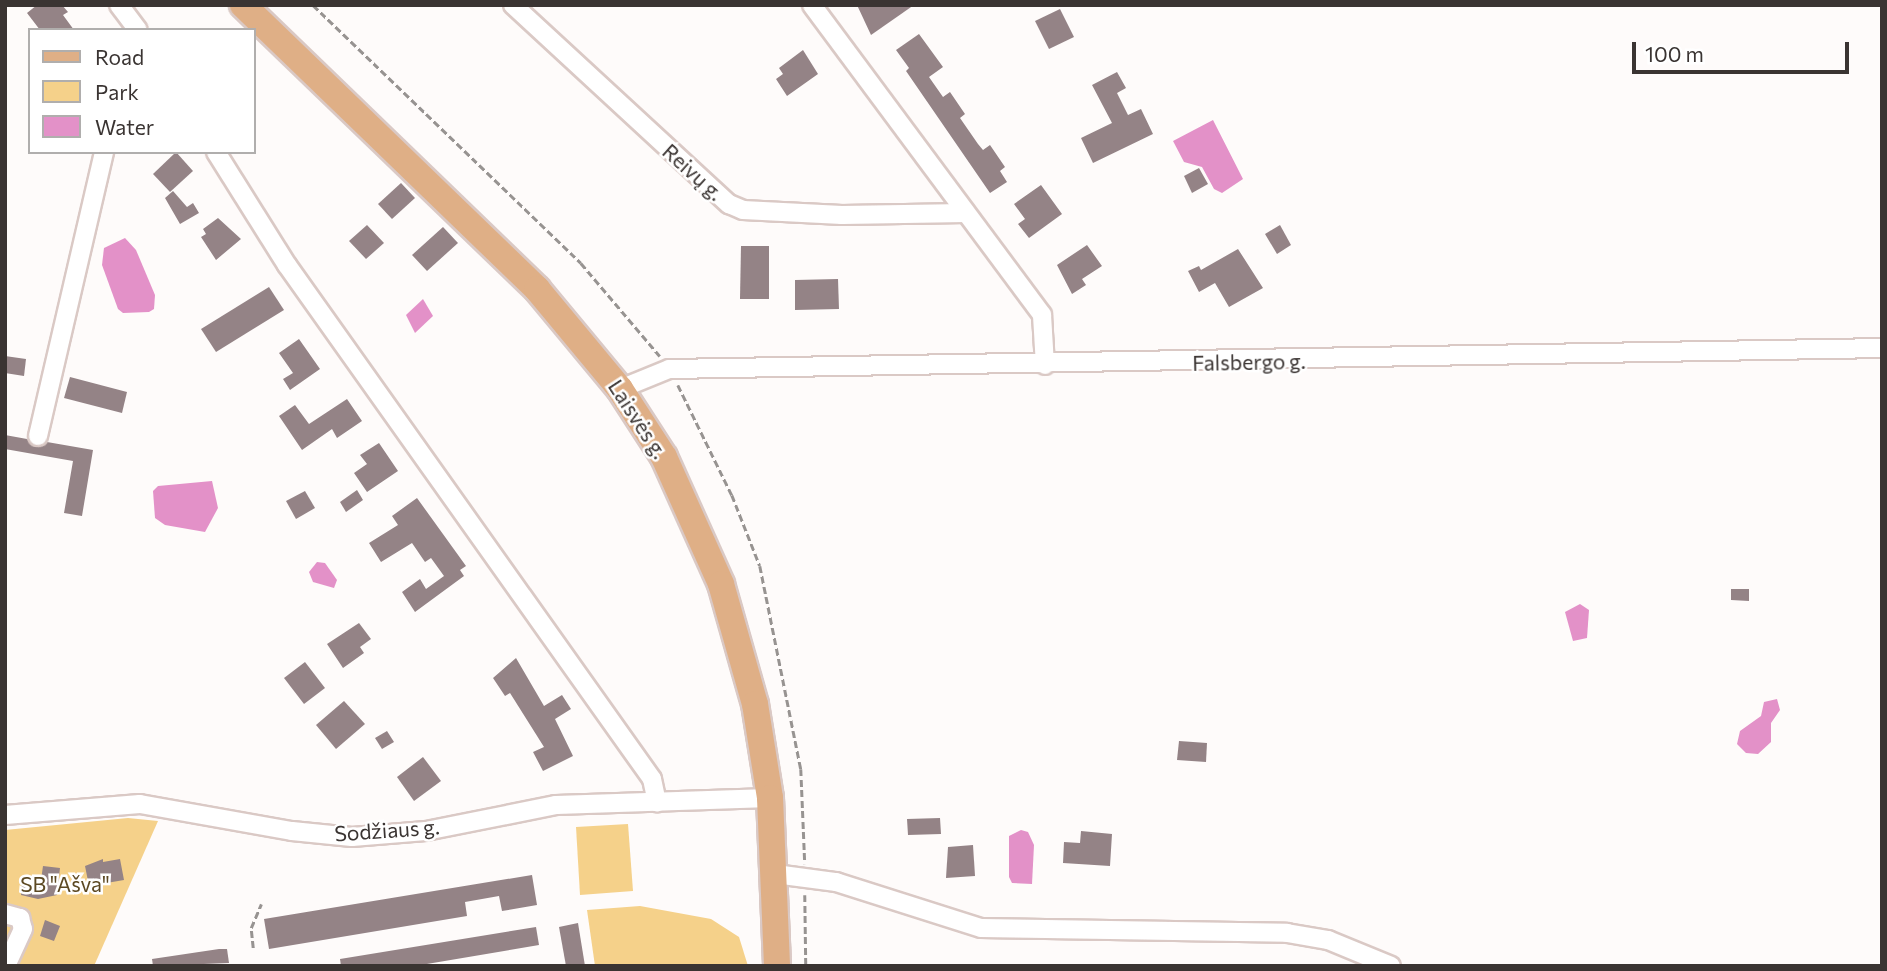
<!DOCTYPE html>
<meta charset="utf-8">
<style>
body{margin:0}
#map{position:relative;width:1887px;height:971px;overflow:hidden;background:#fefbfa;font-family:Commissioner,sans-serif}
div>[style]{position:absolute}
.green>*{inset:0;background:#f5d18a}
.water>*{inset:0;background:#e391c8}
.building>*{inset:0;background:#948386}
.path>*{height:2.5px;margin-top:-1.25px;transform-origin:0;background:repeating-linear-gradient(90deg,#979391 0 7px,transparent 0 10.5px)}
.roads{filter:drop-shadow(2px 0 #dac9c5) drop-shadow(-2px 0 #dac9c5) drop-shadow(0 2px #dac9c5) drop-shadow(0 -2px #dac9c5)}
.street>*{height:18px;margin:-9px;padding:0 9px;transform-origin:9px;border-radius:9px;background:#fff}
.primary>*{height:26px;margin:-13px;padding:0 13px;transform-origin:13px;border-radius:13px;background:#dfaf86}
span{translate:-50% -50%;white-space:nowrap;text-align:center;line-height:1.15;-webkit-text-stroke:5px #fff;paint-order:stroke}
.street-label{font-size:21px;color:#3a3432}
.park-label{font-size:21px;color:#5c4923}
.frame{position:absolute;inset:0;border:7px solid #3a3432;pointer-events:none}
.legend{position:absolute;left:28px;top:28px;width:228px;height:126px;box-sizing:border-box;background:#fff;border:2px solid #b0aead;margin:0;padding:9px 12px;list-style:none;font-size:21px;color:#3a3432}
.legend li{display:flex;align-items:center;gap:14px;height:35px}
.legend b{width:35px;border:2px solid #b0aead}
.scale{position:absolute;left:1632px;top:42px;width:217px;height:32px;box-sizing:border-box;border:4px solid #3a3432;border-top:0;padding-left:9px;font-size:21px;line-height:24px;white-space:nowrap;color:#3a3432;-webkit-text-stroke:5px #fff;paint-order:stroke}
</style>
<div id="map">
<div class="green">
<div style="clip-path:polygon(128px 818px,158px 821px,94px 966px,5px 966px,5px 830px)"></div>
<div style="clip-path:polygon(628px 824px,633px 891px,580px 895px,576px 827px)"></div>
<div style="clip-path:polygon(640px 906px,711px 919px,739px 937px,748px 966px,595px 966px,587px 910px)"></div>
</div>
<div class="water">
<div style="clip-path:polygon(1213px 120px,1243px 179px,1222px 193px,1214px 189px,1202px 167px,1184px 162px,1173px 141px)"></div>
<div style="clip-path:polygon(125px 238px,136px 250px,155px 295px,154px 309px,149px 312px,123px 313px,118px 309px,102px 265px,104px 248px)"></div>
<div style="clip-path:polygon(423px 299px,433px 316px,415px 333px,406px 315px)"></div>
<div style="clip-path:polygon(212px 481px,218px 508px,205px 532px,165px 525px,155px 518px,153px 491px,158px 486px)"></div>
<div style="clip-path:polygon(317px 562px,325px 563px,337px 580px,334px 588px,313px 582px,309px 572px)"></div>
<div style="clip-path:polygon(1580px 604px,1589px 610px,1587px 638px,1573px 641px,1565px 612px)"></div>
<div style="clip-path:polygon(1777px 699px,1780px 710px,1771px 723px,1771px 742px,1758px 754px,1746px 753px,1737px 744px,1740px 731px,1761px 716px,1764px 702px)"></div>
<div style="clip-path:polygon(1021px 830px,1028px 832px,1034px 845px,1032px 884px,1012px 883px,1009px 877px,1009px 836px)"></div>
</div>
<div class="building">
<div style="clip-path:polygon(37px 5px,62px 5px,68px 12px,63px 15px,74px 30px,40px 30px,27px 13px)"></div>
<div style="clip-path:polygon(857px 5px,914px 5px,871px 35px)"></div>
<div style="clip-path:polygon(1060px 9px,1074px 37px,1049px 49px,1035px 21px)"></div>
<div style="clip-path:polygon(919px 34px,943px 67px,929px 77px,943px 97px,950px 92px,965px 114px,960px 118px,978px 144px,983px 150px,990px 145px,1005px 167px,1000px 171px,1007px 182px,990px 193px,906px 71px,909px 68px,896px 50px)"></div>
<div style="clip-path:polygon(803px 50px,818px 74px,787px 96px,776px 79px,783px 74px,779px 68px)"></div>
<div style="clip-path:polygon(1117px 72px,1126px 88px,1117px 93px,1128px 115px,1141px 109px,1153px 134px,1093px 163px,1081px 138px,1112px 123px,1092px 85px)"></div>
<div style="clip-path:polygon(176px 152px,193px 171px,170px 192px,153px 174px)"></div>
<div style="clip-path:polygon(1199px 168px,1208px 184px,1192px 193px,1184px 176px)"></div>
<div style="clip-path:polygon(401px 183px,415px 198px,392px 219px,378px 204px)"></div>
<div style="clip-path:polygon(1041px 185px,1062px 214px,1029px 238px,1018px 224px,1025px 219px,1014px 204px)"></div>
<div style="clip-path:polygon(173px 191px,187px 207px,193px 203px,199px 213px,180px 224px,165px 198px)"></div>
<div style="clip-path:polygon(218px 218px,241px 239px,216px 260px,201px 237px,206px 234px,203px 229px)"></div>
<div style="clip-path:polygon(367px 225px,384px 243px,366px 259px,349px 241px)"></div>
<div style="clip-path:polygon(1280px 225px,1291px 245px,1277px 254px,1265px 234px)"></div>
<div style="clip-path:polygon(443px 227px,458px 243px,427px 271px,412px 255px)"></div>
<div style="clip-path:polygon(1087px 245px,1102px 266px,1082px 279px,1086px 285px,1072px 294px,1057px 265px)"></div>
<div style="clip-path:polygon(741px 246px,769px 246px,769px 299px,740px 299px)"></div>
<div style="clip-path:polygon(1238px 249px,1263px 288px,1229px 307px,1215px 283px,1199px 292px,1188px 271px,1199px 266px,1201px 270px)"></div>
<div style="clip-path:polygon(838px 279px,839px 309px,795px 310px,795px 280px)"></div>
<div style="clip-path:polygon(269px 287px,284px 310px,216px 352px,201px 329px)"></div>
<div style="clip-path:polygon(299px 339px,320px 369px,290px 390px,283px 379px,293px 373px,279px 353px)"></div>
<div style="clip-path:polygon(5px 356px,26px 359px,24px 376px,5px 373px)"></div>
<div style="clip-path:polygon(70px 377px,127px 392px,122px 413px,64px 398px)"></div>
<div style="clip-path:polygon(347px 399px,362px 421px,337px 438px,332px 429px,302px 450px,279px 416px,295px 405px,309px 424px)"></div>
<div style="clip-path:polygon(5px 435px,27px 439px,36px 447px,47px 442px,93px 450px,82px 516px,64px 513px,73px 461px,5px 449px)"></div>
<div style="clip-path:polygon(379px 443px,398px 471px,367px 492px,354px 473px,367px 464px,360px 455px)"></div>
<div style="clip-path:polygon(357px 490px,363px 500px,346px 512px,340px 502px)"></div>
<div style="clip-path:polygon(305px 491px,315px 508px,296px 519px,286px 501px)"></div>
<div style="clip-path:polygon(417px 498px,466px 566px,460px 570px,464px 576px,415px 612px,402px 592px,420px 579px,426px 589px,444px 576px,431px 558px,425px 562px,412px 543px,381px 562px,369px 543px,398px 525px,392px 516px)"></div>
<div style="clip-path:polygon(1731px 589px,1749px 589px,1749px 601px,1731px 600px)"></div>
<div style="clip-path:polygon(359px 623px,371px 639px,360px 647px,364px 653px,343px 668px,327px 644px)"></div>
<div style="clip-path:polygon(516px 658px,544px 706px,562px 695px,571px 709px,555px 719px,573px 756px,543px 771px,533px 752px,544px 747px,510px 693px,505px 696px,493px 678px)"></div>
<div style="clip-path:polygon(305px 662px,325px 688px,304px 704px,284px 678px)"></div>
<div style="clip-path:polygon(344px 701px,365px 724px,336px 749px,316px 725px)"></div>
<div style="clip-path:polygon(387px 731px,394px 742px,382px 749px,375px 738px)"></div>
<div style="clip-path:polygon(1179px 741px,1207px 743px,1206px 762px,1177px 760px)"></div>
<div style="clip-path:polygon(423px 757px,441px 781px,414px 801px,397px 777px)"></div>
<div style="clip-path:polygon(940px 818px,941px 834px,908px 835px,907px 819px)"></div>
<div style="clip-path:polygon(1081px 831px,1112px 834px,1110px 866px,1063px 863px,1064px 842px,1080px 843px)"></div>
<div style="clip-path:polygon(973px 845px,975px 876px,946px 878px,948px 847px)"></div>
<div style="clip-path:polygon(103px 859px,103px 862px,120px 859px,124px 880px,89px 886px,85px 866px)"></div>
<div style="clip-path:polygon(43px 866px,60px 868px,57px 895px,38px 899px,21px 895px,22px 879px,41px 880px)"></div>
<div style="clip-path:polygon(532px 875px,537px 905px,502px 911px,499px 896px,465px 902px,467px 916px,269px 949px,264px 919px)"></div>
<div style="clip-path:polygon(45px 920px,60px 926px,54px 941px,40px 936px)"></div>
<div style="clip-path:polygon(578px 923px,585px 966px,566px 966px,559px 927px)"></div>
<div style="clip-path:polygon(536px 927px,539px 945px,415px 966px,341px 966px,340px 959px)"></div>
<div style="clip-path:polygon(219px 949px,227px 949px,229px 963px,153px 966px,152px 959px)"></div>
</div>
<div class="path">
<div style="left:313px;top:5px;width:372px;rotate:43.9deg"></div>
<div style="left:581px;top:263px;width:122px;rotate:49.7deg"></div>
<div style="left:678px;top:385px;width:123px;rotate:63.9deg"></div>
<div style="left:732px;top:495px;width:76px;rotate:68.5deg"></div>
<div style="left:760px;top:566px;width:207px;rotate:78.6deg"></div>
<div style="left:801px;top:769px;width:95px;rotate:87.6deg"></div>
<div style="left:805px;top:895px;width:71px;rotate:89.2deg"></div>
<div style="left:253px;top:948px;width:20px;rotate:-96deg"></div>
<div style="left:251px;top:928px;width:26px;rotate:-67deg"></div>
</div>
<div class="roads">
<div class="street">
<div style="left:119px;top:5px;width:31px;rotate:53deg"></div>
<div style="left:513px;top:5px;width:294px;rotate:42.7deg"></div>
<div style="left:729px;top:204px;width:15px;rotate:23deg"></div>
<div style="left:743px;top:210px;width:99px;rotate:2.9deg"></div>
<div style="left:842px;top:215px;width:124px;rotate:-0.9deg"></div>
<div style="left:812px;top:5px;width:386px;rotate:53.4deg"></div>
<div style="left:1042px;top:315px;width:50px;rotate:86.6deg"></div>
<div style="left:216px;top:152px;width:133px;rotate:57.9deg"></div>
<div style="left:287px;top:265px;width:630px;rotate:54.62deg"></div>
<div style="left:652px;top:779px;width:24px;rotate:78deg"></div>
<div style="left:620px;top:389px;width:53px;rotate:-22.2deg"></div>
<div style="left:669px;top:369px;width:1213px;rotate:-0.99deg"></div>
<div style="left:38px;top:436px;width:292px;rotate:-76.9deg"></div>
<div style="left:5px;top:815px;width:135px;rotate:-4.7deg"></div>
<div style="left:140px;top:804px;width:154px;rotate:10.1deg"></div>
<div style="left:292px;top:831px;width:60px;rotate:5.7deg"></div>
<div style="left:352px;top:837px;width:74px;rotate:-4.6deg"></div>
<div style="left:426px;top:831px;width:133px;rotate:-11.3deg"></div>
<div style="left:556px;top:805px;width:214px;rotate:-1.9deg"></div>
<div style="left:775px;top:874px;width:62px;rotate:7.5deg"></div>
<div style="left:836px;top:882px;width:152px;rotate:17.6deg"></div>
<div style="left:981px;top:928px;width:306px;rotate:0.9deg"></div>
<div style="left:1287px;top:933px;width:42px;rotate:9.7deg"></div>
<div style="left:1328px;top:940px;width:68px;rotate:22.4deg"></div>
<div style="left:5px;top:914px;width:16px;rotate:15deg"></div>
<div style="left:20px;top:918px;width:11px;rotate:75deg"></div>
<div style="left:23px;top:929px;width:41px;rotate:114.7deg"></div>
</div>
<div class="primary">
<div style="left:243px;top:5px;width:409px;rotate:44deg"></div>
<div style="left:537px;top:289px;width:130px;rotate:50.3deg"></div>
<div style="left:620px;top:389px;width:81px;rotate:57.1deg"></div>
<div style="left:664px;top:457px;width:139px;rotate:65.8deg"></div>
<div style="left:721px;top:584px;width:125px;rotate:74.2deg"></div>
<div style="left:755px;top:704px;width:95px;rotate:80.9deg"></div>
<div style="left:770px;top:798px;width:168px;rotate:87.6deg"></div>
</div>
</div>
<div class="street-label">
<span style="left:693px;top:172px;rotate:42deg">Reivų g.</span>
<span style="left:1249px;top:362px;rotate:-1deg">Falsbergo g.</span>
<span style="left:638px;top:419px;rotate:57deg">Laisvės g.</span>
<span style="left:387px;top:830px;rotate:-4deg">Sodžiaus g.</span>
</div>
<div class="park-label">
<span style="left:65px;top:884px">SB "Ašva"</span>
</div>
<div class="frame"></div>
<ul class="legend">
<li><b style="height:9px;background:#dfaf86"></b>Road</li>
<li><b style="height:19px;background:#f5d18a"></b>Park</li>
<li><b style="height:19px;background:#e391c8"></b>Water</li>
</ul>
<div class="scale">100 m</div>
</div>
